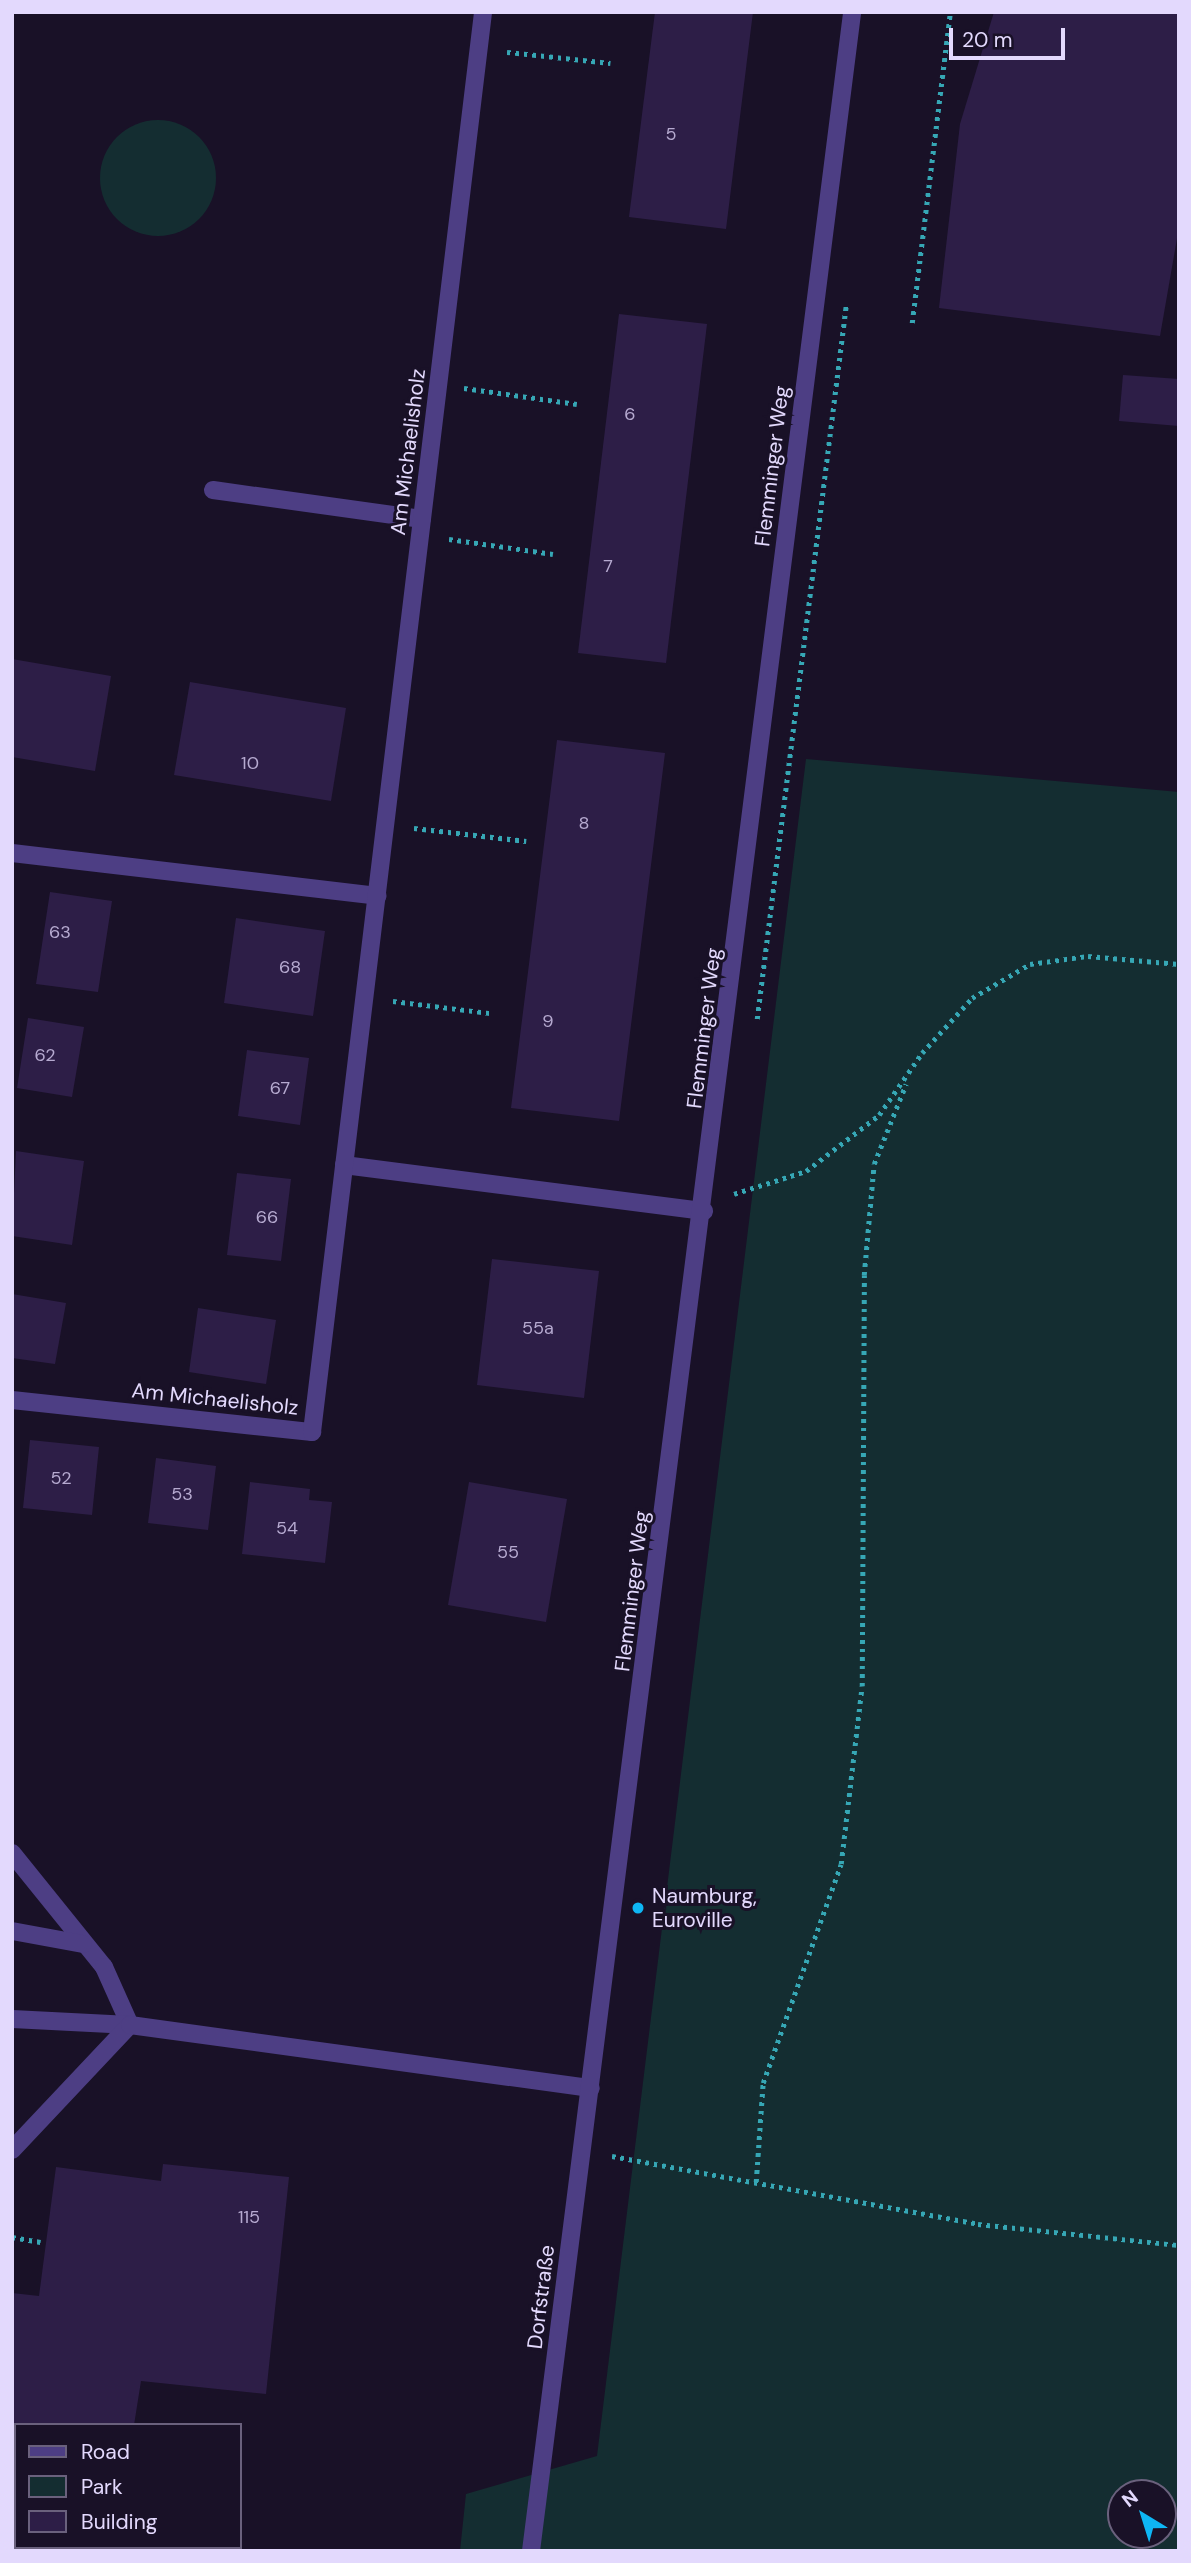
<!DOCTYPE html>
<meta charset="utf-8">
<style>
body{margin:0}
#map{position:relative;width:1191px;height:2563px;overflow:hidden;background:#191127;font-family:"DM Sans",sans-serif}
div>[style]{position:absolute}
.green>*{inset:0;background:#142d31}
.round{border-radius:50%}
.building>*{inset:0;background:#2d1e47}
.path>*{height:4.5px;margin-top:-2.25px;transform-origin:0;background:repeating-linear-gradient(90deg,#36a7b5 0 3.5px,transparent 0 8.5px)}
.lane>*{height:18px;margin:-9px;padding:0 9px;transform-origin:9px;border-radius:9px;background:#4d3e84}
.street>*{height:18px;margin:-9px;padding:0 9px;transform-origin:9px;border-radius:9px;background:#4d3e84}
.dots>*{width:19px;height:19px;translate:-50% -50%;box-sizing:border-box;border:4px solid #191127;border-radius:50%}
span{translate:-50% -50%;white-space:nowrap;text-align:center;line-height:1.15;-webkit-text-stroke:6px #191127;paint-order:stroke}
.number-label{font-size:18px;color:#b6aad0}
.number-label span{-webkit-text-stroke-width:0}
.street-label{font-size:21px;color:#e3d9fd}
.poi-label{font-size:21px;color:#e3d9fd}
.left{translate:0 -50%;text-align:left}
.frame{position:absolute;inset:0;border:14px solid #e3d9fd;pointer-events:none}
.legend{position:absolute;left:14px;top:2423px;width:228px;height:126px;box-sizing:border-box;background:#191127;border:2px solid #6a617d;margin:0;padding:9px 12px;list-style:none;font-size:21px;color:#e3d9fd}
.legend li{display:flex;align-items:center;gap:14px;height:35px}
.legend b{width:35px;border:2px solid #6a617d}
.north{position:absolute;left:1107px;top:2479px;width:70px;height:70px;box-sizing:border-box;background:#191127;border:2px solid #6a617d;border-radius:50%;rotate:322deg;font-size:19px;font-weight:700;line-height:28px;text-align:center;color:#e3d9fd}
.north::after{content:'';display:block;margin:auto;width:24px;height:32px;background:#0eb6f4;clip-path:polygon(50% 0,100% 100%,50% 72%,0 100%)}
.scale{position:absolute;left:949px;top:28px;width:116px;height:32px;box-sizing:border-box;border:4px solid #e3d9fd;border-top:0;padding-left:9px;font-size:21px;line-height:24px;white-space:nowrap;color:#e3d9fd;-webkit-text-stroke:5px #191127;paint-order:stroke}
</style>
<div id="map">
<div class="green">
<div class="round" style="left:100px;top:120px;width:116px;height:116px"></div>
<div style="clip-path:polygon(evenodd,806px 759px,1179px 792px,1179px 2551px,460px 2551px,466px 2494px,597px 2456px,806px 759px,1121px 2493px,1163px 2493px,1163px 2535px,1121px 2535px,1121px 2493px)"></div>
</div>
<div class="building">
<div style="clip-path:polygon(655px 12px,753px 12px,726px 229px,629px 217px)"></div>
<div style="clip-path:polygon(994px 12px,1179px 12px,1179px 227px,1160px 336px,939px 308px,960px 124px)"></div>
<div style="clip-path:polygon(619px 314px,707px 324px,666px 663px,578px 653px)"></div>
<div style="clip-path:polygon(1123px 375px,1179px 379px,1179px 426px,1119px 421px)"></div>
<div style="clip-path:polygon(12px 659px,111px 676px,95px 771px,12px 757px)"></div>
<div style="clip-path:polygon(190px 682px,346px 708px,331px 801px,174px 775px)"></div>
<div style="clip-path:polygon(557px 740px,665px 753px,619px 1121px,511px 1108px)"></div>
<div style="clip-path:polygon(50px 892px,112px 901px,98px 992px,36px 984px)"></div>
<div style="clip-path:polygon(236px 918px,325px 931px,313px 1016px,224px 1003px)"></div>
<div style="clip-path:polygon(28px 1018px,84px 1027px,72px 1097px,17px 1088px)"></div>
<div style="clip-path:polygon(247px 1050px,309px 1058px,300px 1125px,238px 1116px)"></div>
<div style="clip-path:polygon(16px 1151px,84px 1161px,72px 1245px,12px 1236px)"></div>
<div style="clip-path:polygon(237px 1173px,291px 1179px,281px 1261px,227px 1255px)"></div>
<div style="clip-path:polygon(492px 1259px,599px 1271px,584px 1398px,477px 1385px)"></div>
<div style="clip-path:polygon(12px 1294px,66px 1303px,55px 1364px,12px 1358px)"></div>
<div style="clip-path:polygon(198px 1308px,276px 1320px,266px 1384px,189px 1372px)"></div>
<div style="clip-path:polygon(30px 1440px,99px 1447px,92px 1515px,23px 1508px)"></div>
<div style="clip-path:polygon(156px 1458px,216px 1466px,208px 1530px,148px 1523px)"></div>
<div style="clip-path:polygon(250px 1482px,310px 1489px,309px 1500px,332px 1502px,325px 1563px,242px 1554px)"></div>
<div style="clip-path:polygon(469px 1482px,567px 1499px,546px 1622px,448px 1605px)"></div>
<div style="clip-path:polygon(163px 2164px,289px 2177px,266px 2394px,141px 2381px,134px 2425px,16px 2425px,12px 2487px,12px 2293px,39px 2296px,56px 2167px,161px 2181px)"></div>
</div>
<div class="path">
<div style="left:507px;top:52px;width:104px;rotate:6.1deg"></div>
<div style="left:912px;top:323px;width:313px;rotate:-83deg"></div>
<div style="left:464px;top:388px;width:114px;rotate:8.1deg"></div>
<div style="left:449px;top:539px;width:105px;rotate:8.2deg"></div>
<div style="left:414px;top:828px;width:113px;rotate:6.6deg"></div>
<div style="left:393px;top:1001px;width:98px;rotate:7.1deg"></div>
<div style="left:757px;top:1019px;width:720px;rotate:-82.89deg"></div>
<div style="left:734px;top:1194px;width:76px;rotate:-17.7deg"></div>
<div style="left:806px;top:1171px;width:92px;rotate:-37.5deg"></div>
<div style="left:879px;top:1115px;width:75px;rotate:-55.3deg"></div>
<div style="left:922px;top:1053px;width:74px;rotate:-47.7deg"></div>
<div style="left:972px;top:998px;width:67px;rotate:-30.4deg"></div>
<div style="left:1030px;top:964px;width:59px;rotate:-7.9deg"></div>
<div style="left:1088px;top:956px;width:91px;rotate:5deg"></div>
<div style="left:612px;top:2156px;width:372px;rotate:10.5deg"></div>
<div style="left:978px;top:2224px;width:202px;rotate:6deg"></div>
<div style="left:756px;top:2182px;width:99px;rotate:-86deg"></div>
<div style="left:763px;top:2083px;width:232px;rotate:-70.4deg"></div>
<div style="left:841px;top:1864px;width:179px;rotate:-83.3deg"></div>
<div style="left:862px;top:1686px;width:411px;rotate:-89.7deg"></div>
<div style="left:864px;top:1275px;width:111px;rotate:-84.9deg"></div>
<div style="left:874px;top:1164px;width:86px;rotate:-68.2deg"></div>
<div style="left:12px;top:2237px;width:29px;rotate:10deg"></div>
</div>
<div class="lane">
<div style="left:213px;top:490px;width:211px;rotate:7.9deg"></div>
<div style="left:12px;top:1853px;width:146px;rotate:51.1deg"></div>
<div style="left:104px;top:1967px;width:64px;rotate:65.9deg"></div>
<div style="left:130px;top:2025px;width:118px;rotate:-177.1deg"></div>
<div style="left:12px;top:1931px;width:72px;rotate:10.4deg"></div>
<div style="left:12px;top:2150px;width:172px;rotate:-46.7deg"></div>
<div style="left:130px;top:2025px;width:465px;rotate:7.8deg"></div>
</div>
<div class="street">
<div style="left:12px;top:853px;width:368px;rotate:6.7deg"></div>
<div style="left:344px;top:1165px;width:363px;rotate:7.3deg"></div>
<div style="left:12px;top:1400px;width:302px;rotate:6.1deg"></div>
<div style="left:312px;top:1432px;width:1430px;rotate:-83.13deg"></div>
<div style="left:531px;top:2551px;width:2559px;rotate:-82.79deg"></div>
</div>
<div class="dots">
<div style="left:638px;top:1908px;background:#0eb6f4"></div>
</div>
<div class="number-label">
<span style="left:671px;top:134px">5</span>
<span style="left:630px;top:414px">6</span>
<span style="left:608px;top:566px">7</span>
<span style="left:250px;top:763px">10</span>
<span style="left:584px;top:823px">8</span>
<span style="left:60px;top:932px">63</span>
<span style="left:290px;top:967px">68</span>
<span style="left:548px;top:1021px">9</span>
<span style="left:45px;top:1055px">62</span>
<span style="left:280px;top:1088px">67</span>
<span style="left:267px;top:1217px">66</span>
<span style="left:538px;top:1328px">55a</span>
<span style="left:61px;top:1478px">52</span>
<span style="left:182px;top:1494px">53</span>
<span style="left:287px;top:1528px">54</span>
<span style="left:508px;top:1552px">55</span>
<span style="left:249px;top:2217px">115</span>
</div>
<div class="street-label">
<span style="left:408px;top:452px;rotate:-83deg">Am Michaelisholz</span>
<span style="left:772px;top:466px;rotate:-83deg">Flemminger Weg</span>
<span style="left:704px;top:1028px;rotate:-83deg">Flemminger Weg</span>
<span style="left:215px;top:1399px;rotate:6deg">Am Michaelisholz</span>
<span style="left:632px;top:1591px;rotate:-83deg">Flemminger Weg</span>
<span style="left:541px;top:2297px;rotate:-83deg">Dorfstraße</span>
</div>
<div class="poi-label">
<span class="left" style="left:652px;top:1908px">Naumburg,<br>Euroville</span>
</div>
<div class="frame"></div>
<ul class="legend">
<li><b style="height:9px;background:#4d3e84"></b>Road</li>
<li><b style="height:19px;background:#142d31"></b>Park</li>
<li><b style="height:19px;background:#2d1e47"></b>Building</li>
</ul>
<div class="north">N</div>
<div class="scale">20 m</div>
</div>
